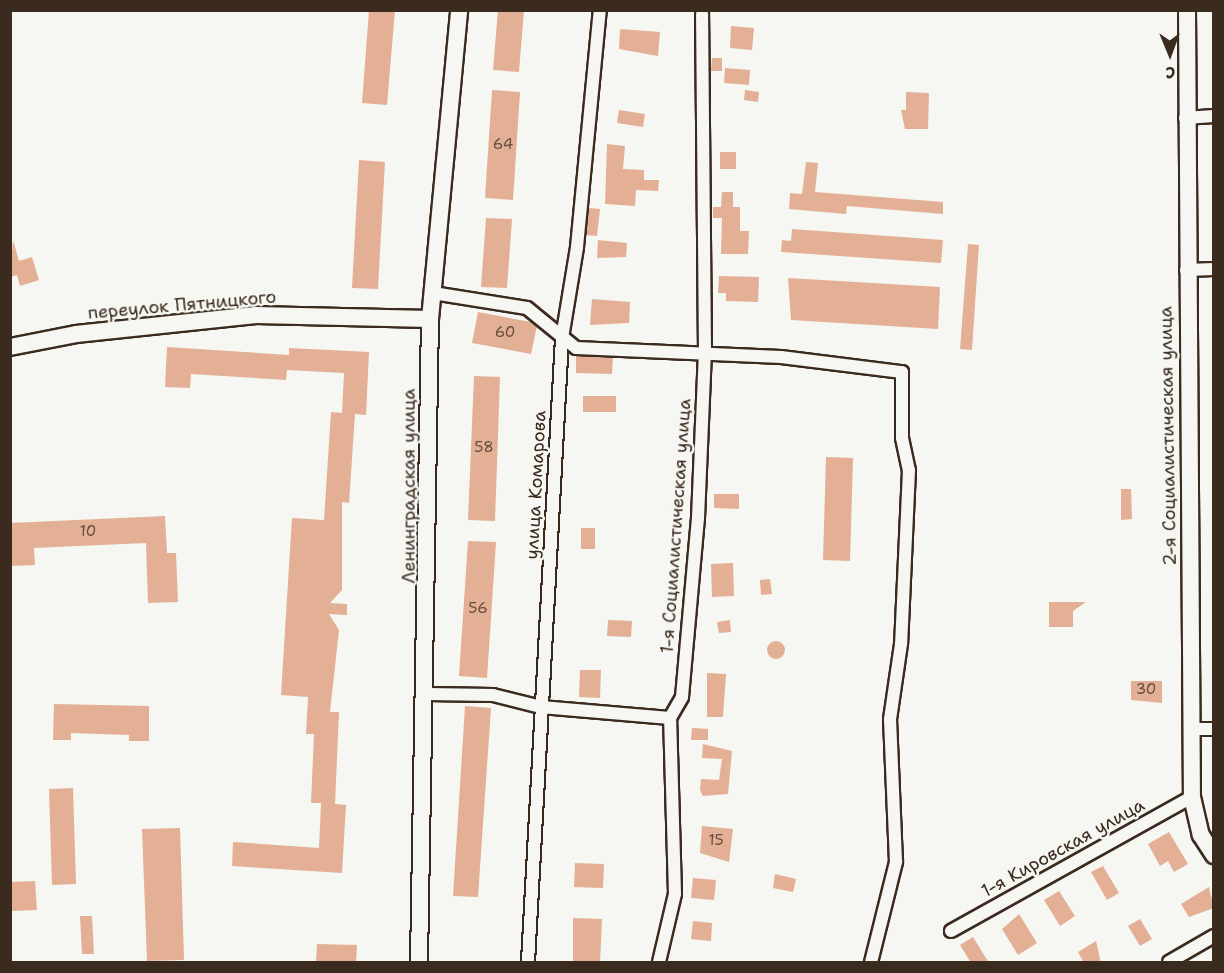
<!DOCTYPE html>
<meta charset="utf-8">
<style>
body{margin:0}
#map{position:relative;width:1224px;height:973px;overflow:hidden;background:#f6f6f2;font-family:"Shantell Sans",sans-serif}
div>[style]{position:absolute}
.building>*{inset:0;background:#e3b095}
.round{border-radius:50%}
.roads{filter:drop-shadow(2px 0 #3b2a1e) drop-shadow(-2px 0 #3b2a1e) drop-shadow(0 2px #3b2a1e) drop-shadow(0 -2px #3b2a1e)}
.street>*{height:12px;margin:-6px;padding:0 6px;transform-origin:6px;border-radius:6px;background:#f6f6f2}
.secondary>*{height:16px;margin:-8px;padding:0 8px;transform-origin:8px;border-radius:8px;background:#f6f6f2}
span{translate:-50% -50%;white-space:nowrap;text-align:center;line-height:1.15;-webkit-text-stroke:5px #f6f6f2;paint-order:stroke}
.number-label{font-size:15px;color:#654c3c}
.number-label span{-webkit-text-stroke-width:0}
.street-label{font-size:18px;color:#3b2a1e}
.frame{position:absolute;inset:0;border:12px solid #3b2a1e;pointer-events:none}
.north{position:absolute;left:1140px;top:24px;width:60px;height:60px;-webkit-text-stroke:4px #f6f6f2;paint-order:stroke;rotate:179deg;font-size:16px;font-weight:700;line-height:24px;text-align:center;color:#3b2a1e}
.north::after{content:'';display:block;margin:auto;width:21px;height:27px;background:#3b2a1e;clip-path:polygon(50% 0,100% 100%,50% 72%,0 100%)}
</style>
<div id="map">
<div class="building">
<div style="clip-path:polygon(369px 10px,395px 10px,387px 105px,362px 103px)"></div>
<div style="clip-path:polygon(498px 10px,524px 10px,519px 72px,493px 70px)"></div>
<div style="clip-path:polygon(731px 26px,754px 28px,752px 50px,730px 48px)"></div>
<div style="clip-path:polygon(620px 29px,660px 32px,658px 56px,619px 49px)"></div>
<div style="clip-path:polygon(712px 58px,722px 58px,722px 71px,711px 71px)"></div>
<div style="clip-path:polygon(725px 68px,750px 70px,749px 85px,724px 83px)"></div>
<div style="clip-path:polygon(492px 90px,520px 92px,513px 200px,485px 198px)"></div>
<div style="clip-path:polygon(745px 90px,759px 92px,758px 102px,744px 100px)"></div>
<div style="clip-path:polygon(906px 92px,929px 93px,928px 129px,905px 129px,901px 110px,906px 110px)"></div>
<div style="clip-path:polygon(619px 110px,645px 114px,643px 127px,617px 123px)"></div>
<div style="clip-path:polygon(607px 144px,625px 146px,623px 169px,644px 170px,644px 180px,659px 180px,658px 191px,636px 190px,635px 206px,605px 204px)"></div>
<div style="clip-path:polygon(720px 152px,736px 152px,736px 169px,720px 169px)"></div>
<div style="clip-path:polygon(359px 160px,385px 162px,378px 289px,352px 288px)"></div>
<div style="clip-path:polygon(806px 162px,818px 163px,815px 192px,943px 202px,943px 214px,847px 206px,846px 214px,789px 209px,790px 193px,802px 194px)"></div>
<div style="clip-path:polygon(722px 192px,733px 192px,733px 207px,740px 207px,740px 231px,749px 231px,748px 254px,721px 254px,722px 218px,713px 218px,713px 207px,721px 207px)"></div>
<div style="clip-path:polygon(589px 208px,600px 209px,597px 236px,586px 235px)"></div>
<div style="clip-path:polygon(486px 218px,512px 219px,507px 288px,481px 287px)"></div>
<div style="clip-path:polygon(792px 229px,943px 240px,941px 263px,781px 252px,782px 240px,791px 241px)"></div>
<div style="clip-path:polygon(13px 240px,19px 261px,32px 257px,39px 280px,20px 286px,17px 275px,10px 277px)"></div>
<div style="clip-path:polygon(598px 240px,627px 243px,626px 257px,597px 258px)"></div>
<div style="clip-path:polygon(968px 244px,979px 245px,972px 350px,960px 349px)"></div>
<div style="clip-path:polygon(719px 276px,759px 277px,758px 302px,726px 301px,726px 293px,718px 293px)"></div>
<div style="clip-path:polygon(788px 278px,940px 287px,938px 329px,791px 320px)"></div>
<div style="clip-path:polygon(592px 299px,630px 302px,629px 323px,590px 325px)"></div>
<div style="clip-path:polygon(478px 312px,531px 322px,537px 326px,531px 354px,472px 343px)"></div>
<div style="clip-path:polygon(167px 347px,289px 355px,289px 348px,369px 352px,366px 415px,355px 414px,349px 503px,342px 502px,342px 590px,330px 603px,347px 604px,347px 615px,329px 614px,339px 630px,330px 712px,339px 712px,335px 804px,346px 805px,342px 873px,232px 866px,233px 842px,319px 848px,321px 803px,311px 803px,314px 734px,306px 734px,308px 697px,281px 695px,292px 518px,324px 520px,331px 412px,342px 413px,344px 373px,287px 370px,286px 380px,191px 374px,190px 388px,165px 387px)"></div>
<div style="clip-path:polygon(576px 356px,613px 358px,612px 374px,576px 373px)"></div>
<div style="clip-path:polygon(474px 376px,500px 377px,495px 521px,468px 520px)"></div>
<div style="clip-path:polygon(583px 396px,616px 396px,616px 412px,583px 412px)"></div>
<div style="clip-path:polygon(826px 457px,853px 458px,850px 561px,823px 560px)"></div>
<div style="clip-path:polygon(1121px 489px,1131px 489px,1132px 519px,1121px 520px)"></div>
<div style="clip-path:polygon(714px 494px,739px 494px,739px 509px,714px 508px)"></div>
<div style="clip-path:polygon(165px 516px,167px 553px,176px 553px,178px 602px,148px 603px,146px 543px,34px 548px,35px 565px,10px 566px,10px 523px)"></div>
<div style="clip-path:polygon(581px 528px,595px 528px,595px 549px,581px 549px)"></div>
<div style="clip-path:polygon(468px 541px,496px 542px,487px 678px,459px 676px)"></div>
<div style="clip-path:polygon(733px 563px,734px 596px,712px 597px,711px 564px)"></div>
<div style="clip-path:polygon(770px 579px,772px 594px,761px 595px,760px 580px)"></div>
<div style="clip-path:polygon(1049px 602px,1086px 602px,1073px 611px,1073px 627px,1049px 627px)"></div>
<div style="clip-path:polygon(608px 620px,632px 621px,631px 637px,607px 636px)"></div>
<div style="clip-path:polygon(730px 620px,731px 632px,719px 633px,717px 622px)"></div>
<div class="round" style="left:767px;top:641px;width:18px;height:18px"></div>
<div style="clip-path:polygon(580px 670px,601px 670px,600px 698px,579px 697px)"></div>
<div style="clip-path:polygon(707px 673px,726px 674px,723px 717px,707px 717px)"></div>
<div style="clip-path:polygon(1131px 681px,1162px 681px,1162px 703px,1131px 700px)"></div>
<div style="clip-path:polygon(54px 704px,149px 706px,149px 741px,129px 741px,129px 735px,71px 733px,71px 740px,53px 740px)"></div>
<div style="clip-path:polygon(465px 706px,491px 708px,478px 897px,453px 896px)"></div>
<div style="clip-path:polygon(692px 728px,708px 729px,708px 740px,691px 740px)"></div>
<div style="clip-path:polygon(703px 744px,732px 751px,728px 794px,703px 796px,700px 790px,701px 779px,719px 780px,722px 759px,702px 758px)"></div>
<div style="clip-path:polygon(73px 788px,76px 884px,52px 885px,49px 789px)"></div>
<div style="clip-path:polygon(702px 826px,733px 829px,729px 862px,700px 853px)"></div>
<div style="clip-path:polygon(180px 828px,184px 960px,147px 961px,142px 829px)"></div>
<div style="clip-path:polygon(1169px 832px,1188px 864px,1174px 872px,1168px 861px,1160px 866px,1148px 844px)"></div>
<div style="clip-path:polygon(575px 863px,604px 864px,603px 888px,574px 887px)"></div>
<div style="clip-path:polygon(1103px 866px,1119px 893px,1107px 900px,1091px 872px)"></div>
<div style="clip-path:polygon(775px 874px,796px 879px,793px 892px,773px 888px)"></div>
<div style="clip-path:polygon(693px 878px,716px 880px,714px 900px,691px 898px)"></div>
<div style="clip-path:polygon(35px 881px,37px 910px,10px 911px,10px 882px)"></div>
<div style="clip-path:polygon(1209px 887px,1214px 908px,1189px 917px,1181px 904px)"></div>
<div style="clip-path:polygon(1059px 891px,1075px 916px,1060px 926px,1044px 900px)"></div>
<div style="clip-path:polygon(1019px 914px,1037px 943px,1018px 955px,1002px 929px)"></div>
<div style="clip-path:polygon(80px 916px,92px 916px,94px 954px,82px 954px)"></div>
<div style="clip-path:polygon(573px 918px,602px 919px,600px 963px,573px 963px)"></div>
<div style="clip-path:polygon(1140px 919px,1152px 939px,1140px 946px,1128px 926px)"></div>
<div style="clip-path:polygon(693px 921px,712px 923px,711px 941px,691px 939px)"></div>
<div style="clip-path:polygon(973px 937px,989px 963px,971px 963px,960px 945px)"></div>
<div style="clip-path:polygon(1096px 941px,1101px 963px,1084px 963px,1078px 952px)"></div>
<div style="clip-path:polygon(317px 944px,357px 945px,356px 963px,316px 962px)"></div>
</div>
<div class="roads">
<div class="street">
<div style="left:1185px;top:118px;width:29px;rotate:-4deg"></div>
<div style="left:1186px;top:270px;width:28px;rotate:-2deg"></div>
<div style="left:433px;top:293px;width:95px;rotate:9.1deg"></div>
<div style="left:527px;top:308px;width:63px;rotate:39.2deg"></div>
<div style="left:576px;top:348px;width:205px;rotate:2.5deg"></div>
<div style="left:781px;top:357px;width:122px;rotate:7.1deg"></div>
<div style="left:902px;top:372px;width:66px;rotate:90deg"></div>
<div style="left:902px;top:438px;width:33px;rotate:78deg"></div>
<div style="left:909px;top:470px;width:174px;rotate:92.6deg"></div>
<div style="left:901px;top:644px;width:76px;rotate:98.3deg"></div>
<div style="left:890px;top:719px;width:143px;rotate:87.6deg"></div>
<div style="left:896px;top:862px;width:103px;rotate:104deg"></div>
<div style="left:427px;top:694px;width:66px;rotate:0.9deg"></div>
<div style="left:493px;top:695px;width:49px;rotate:14deg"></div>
<div style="left:541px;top:707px;width:129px;rotate:4.9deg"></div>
<div style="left:1191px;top:729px;width:23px"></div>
<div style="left:951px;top:931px;width:276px;rotate:-29.1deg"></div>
<div style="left:528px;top:962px;width:625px;rotate:-86.88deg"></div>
<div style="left:562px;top:338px;width:92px;rotate:-80.6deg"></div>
<div style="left:577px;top:247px;width:238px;rotate:-84.5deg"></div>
<div style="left:659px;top:962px;width:70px;rotate:-76.8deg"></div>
<div style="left:675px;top:894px;width:176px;rotate:-91.6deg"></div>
<div style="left:670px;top:718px;width:24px;rotate:-60deg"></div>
<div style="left:682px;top:697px;width:180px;rotate:-84.9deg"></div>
<div style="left:698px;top:518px;width:166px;rotate:-87.6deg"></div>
<div style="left:705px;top:352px;width:338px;rotate:-90.5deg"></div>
<div style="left:1169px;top:962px;width:52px;rotate:-30deg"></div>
</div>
<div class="secondary">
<div style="left:1187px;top:10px;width:787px;rotate:89.64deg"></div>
<div style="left:1192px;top:797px;width:39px;rotate:77deg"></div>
<div style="left:1201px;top:835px;width:24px;rotate:57deg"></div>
<div style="left:10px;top:347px;width:67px;rotate:-11.1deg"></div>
<div style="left:76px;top:334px;width:181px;rotate:-6deg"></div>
<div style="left:256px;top:315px;width:174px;rotate:1.3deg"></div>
<div style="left:419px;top:962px;width:643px;rotate:-89.02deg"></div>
<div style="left:430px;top:319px;width:310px;rotate:-84.6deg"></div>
</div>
</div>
<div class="number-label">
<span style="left:503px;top:145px">64</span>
<span style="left:505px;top:333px">60</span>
<span style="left:484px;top:448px">58</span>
<span style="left:88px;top:532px">10</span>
<span style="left:478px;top:609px">56</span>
<span style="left:1146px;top:690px">30</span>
<span style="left:716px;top:841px">15</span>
</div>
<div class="street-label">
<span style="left:182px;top:305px;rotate:-5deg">переулок Пятницкого</span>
<span style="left:1168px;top:436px;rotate:-91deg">2-я Социалистическая улица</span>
<span style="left:536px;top:485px;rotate:-87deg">улица Комарова</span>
<span style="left:409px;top:486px;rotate:-90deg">Ленинградская улица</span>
<span style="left:676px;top:526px;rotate:-86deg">1-я Социалистическая улица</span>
<span style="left:1063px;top:848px;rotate:-29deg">1-я Кировская улица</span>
</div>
<div class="frame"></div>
<div class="north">С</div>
</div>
